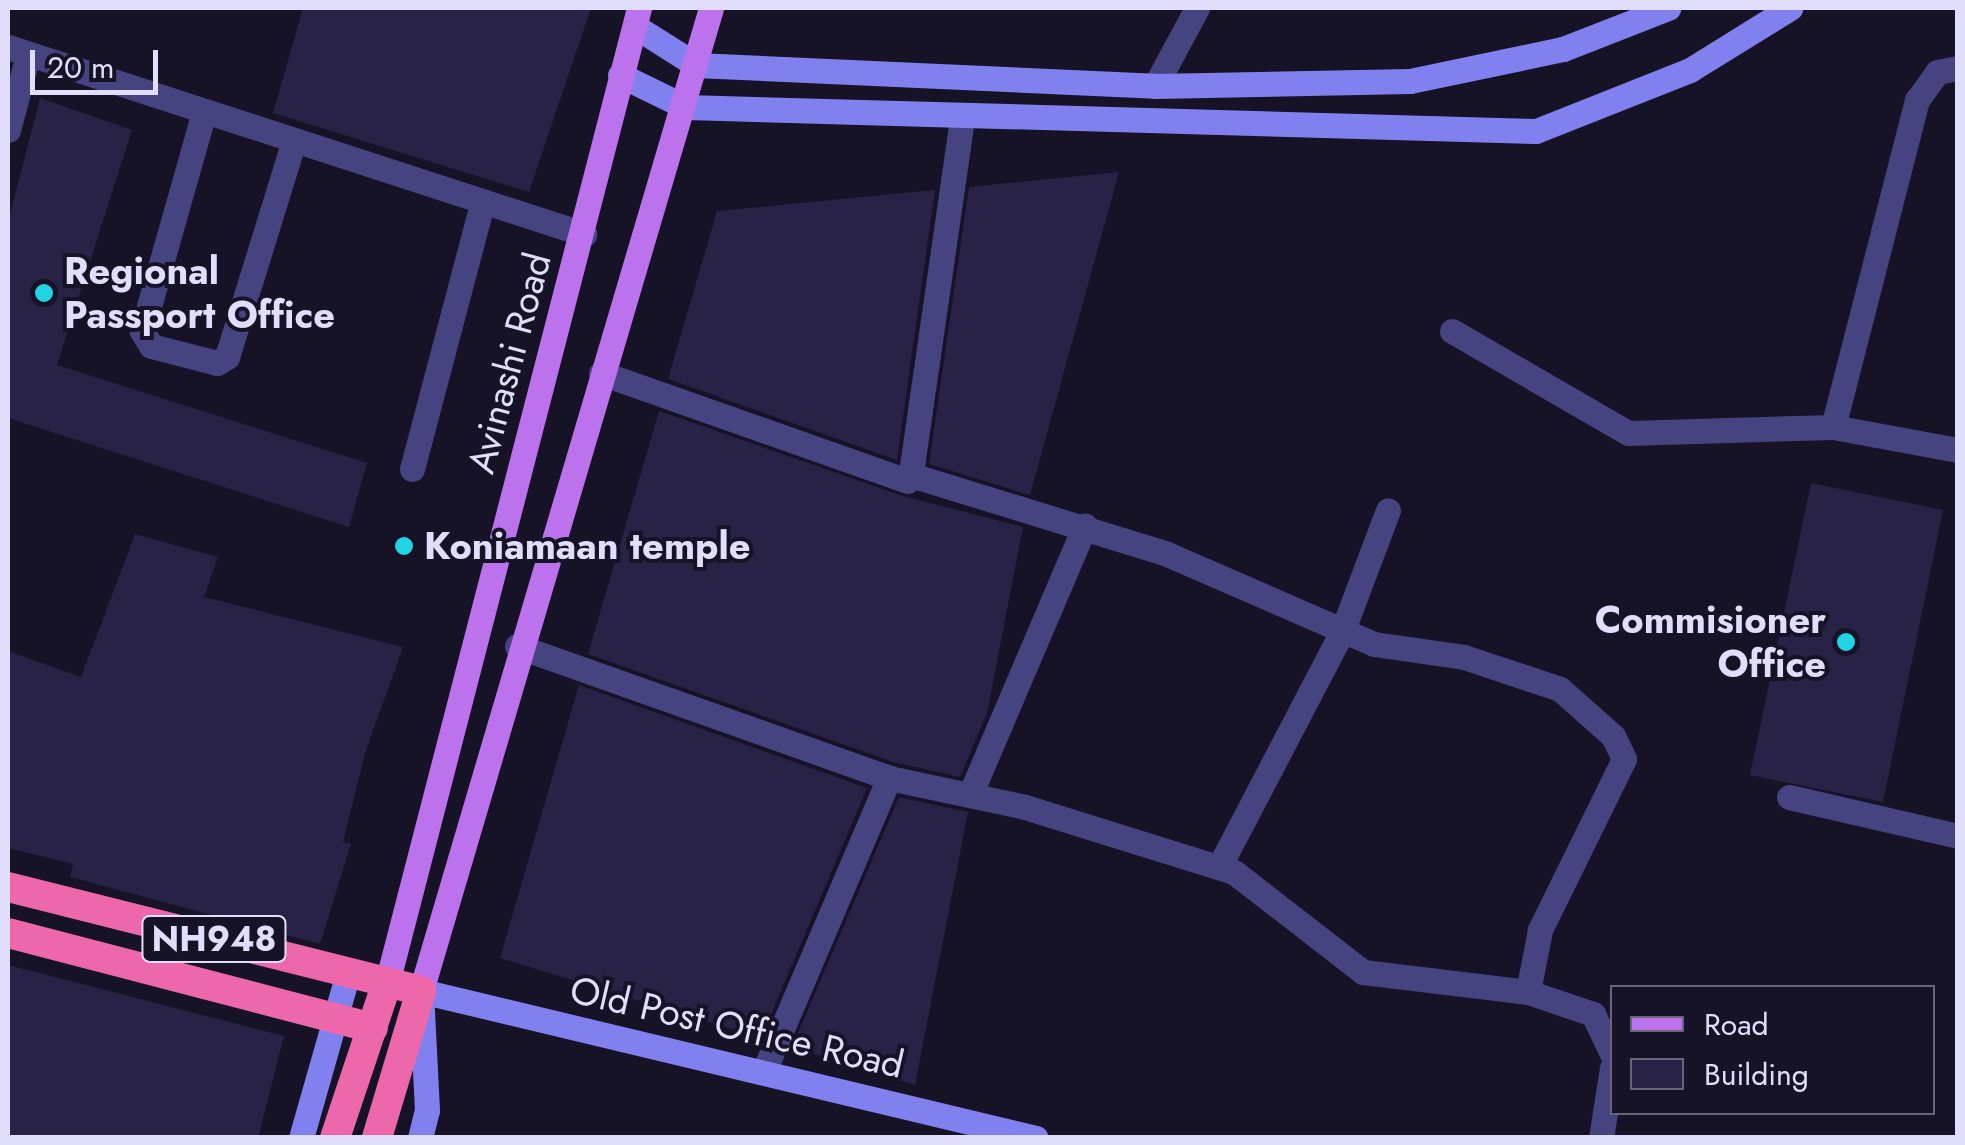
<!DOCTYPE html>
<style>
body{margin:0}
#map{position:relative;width:1965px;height:1145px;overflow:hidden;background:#161327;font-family:Jost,sans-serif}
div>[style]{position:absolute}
.building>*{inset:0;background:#282246}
.lane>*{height:25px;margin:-12.5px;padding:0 12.5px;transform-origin:12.5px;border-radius:12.5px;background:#454480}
.street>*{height:25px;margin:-12.5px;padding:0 12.5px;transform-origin:12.5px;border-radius:12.5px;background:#454480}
.secondary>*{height:25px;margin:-12.5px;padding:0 12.5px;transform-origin:12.5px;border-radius:12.5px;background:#8180ef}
.primary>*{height:25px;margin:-12.5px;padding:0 12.5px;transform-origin:12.5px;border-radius:12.5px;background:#bc72ed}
.highway>*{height:30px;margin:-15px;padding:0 15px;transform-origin:15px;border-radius:15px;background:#ec68aa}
.dots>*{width:28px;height:28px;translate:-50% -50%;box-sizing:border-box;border:5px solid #161327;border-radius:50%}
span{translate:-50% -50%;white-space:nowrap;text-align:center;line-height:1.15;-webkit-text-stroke:8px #161327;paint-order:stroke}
.shield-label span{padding:2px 8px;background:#161327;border:2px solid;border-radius:8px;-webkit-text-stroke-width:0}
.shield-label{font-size:35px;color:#e0defb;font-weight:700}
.poi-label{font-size:38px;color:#e0defb;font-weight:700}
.left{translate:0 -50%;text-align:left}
.right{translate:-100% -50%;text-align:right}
.street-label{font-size:38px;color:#e0defb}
.frame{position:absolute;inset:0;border:10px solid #e0defb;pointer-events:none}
.legend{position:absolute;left:1610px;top:985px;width:325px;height:130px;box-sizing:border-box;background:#161327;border:2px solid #67647c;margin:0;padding:12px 18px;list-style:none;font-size:30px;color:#e0defb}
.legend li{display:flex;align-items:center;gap:20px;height:50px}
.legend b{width:50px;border:2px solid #67647c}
.scale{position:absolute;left:30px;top:50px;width:128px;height:45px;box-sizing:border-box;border:5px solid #e0defb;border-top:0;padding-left:12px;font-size:30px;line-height:35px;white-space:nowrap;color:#e0defb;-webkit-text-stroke:8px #161327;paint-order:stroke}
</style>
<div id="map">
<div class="building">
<div style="clip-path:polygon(303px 8px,591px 8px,529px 192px,273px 113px)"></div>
<div style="clip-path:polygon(40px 98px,132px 130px,57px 365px,367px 463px,349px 527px,8px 418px,8px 222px)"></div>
<div style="clip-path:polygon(1119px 172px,1030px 495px,929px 464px,969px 187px)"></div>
<div style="clip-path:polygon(935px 190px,897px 460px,668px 379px,717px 211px)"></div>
<div style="clip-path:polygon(659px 411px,903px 496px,1023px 527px,987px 713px,960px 777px,893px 762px,588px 654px)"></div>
<div style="clip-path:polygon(1811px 483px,1943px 510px,1883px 802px,1750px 775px)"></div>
<div style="clip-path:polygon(135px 534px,218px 557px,204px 597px,403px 647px,366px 750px,343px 842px,351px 844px,320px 944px,70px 877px,73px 864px,8px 848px,8px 651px,81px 677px)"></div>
<div style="clip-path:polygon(579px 685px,867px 788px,761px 1038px,500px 958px)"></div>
<div style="clip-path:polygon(899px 797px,968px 812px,915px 1085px,792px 1047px)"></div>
<div style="clip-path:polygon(8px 965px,284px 1036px,258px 1138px,8px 1138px)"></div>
</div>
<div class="lane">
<div style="left:1155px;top:86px;width:89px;rotate:-61.7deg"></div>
<div style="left:204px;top:112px;width:228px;rotate:105.8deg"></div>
<div style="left:142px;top:331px;width:17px;rotate:59deg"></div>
<div style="left:151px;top:346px;width:68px;rotate:14.4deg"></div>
<div style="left:217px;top:363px;width:12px;rotate:-31deg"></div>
<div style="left:227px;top:357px;width:226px;rotate:-72.8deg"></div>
<div style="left:1452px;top:331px;width:203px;rotate:30.1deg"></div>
<div style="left:1628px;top:433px;width:205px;rotate:-1.7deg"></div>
<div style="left:1833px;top:427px;width:127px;rotate:10.4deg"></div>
<div style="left:1833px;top:427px;width:338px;rotate:-75.6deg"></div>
<div style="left:1917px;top:100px;width:34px;rotate:-54deg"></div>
<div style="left:1937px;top:72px;width:21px;rotate:-11deg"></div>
</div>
<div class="street">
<div style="left:8px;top:47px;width:606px;rotate:17.99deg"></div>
<div style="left:962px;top:119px;width:360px;rotate:98.2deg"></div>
<div style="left:911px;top:475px;width:268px;rotate:17.1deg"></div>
<div style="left:1167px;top:554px;width:226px;rotate:23.5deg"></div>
<div style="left:1374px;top:644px;width:91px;rotate:8.2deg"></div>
<div style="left:1464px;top:657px;width:101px;rotate:18.4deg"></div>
<div style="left:1560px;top:689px;width:71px;rotate:41.6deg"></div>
<div style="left:1613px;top:736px;width:25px;rotate:64deg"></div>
<div style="left:1624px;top:759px;width:191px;rotate:116.2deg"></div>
<div style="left:1540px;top:930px;width:63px;rotate:101deg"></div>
<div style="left:1528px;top:992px;width:69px;rotate:18.7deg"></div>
<div style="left:1593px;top:1014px;width:44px;rotate:64.6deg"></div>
<div style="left:8px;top:130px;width:78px;rotate:-75.1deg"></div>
<div style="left:601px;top:373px;width:325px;rotate:19.4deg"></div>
<div style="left:412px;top:469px;width:277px;rotate:-75.2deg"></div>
<div style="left:517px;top:646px;width:395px;rotate:19.5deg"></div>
<div style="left:889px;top:778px;width:139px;rotate:12deg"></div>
<div style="left:1025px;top:807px;width:219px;rotate:17.3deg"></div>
<div style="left:1234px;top:872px;width:163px;rotate:37.8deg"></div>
<div style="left:1363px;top:972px;width:166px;rotate:6.9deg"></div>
<div style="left:970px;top:795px;width:293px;rotate:-66.9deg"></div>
<div style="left:1789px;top:797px;width:173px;rotate:13deg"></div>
<div style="left:1219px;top:867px;width:265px;rotate:-62.4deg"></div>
<div style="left:1342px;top:632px;width:130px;rotate:-69.3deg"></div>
<div style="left:764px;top:1071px;width:319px;rotate:-66.9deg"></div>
<div style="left:1601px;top:1138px;width:71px;rotate:-81.1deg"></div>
</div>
<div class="secondary">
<div style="left:636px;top:27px;width:71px;rotate:32.3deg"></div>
<div style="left:696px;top:65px;width:459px;rotate:2.6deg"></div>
<div style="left:1155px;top:86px;width:255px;rotate:-1.1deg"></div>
<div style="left:1410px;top:81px;width:156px;rotate:-11.8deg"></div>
<div style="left:1563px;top:49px;width:113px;rotate:-21.3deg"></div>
<div style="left:620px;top:75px;width:73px;rotate:25.9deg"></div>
<div style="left:686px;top:107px;width:850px;rotate:1.62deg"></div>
<div style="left:1536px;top:131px;width:166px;rotate:-21.6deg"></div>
<div style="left:1690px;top:70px;width:118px;rotate:-31.8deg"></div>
<div style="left:301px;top:1138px;width:172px;rotate:-74.1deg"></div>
<div style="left:420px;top:1138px;width:29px;rotate:-76deg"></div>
<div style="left:427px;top:1110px;width:119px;rotate:-92.9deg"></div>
<div style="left:421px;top:991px;width:632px;rotate:13.44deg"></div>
</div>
<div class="primary">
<div style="left:387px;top:983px;width:1007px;rotate:-75.51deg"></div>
<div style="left:421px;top:991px;width:1025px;rotate:-73.56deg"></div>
</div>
<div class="highway">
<div style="left:8px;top:887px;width:426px;rotate:14.1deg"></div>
<div style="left:421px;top:991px;width:153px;rotate:106.7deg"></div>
<div style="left:8px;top:933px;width:377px;rotate:14.6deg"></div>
<div style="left:335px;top:1138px;width:163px;rotate:-71.5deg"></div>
</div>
<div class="dots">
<div style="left:44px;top:293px;background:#21d4e3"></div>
<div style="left:404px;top:546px;background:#21d4e3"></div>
<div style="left:1846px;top:642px;background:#21d4e3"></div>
</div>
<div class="shield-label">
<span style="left:214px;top:939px">NH948</span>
</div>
<div class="poi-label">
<span class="left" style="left:64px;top:293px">Regional<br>Passport Office</span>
<span class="left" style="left:424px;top:546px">Koniamaan temple</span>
<span class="right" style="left:1826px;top:642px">Commisioner<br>Office</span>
</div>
<div class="street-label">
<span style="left:509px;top:363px;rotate:-75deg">Avinashi Road</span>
<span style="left:737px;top:1027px;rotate:13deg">Old Post Office Road</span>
</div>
<div class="frame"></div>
<ul class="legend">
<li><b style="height:12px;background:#bc72ed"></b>Road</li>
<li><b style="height:28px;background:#282246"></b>Building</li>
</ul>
<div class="scale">20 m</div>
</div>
